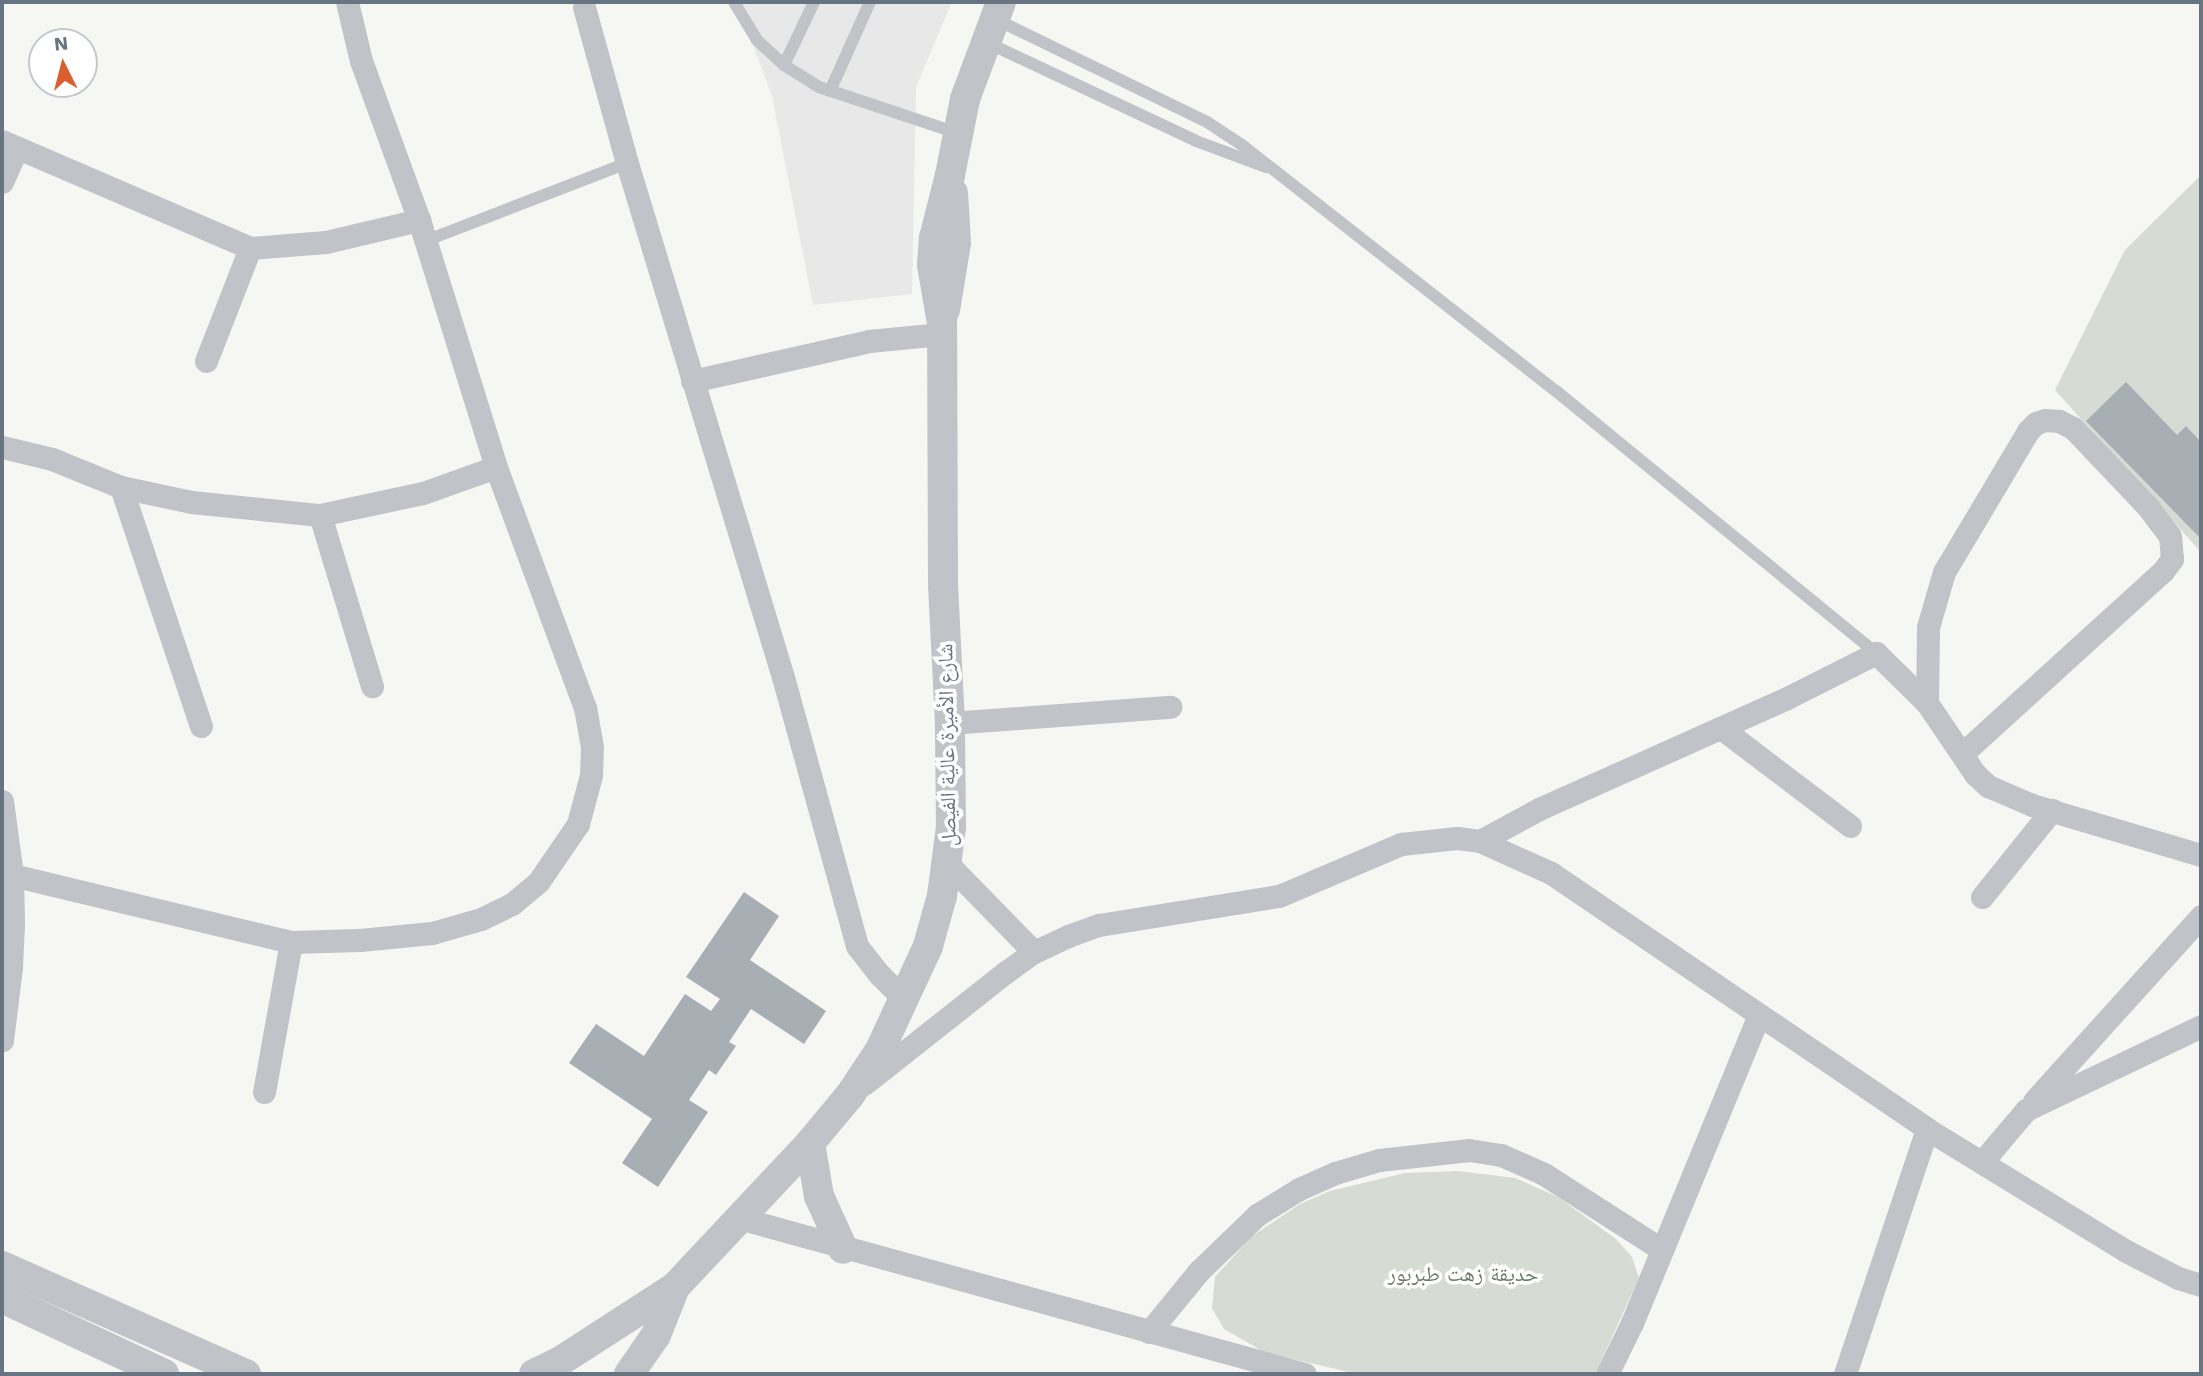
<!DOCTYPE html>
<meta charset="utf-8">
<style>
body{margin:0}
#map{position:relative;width:2203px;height:1376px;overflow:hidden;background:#f6f6f3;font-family:"Work Sans","Noto Naskh Arabic",sans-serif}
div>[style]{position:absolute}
.built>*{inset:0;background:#e7e8e7}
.green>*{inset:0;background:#d6dbd3}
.building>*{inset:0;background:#a7aeb4}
.service>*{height:12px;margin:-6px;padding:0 6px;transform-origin:6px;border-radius:6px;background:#c0c3c7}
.minor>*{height:23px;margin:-11.5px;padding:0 11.5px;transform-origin:11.5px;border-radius:11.5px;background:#c0c3c7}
.tertiary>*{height:30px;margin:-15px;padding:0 15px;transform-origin:15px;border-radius:15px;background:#c0c3c7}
span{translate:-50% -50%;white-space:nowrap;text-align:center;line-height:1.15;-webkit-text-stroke:7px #fff;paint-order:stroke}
.street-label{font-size:21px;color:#677583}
.park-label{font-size:21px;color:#697a65}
.frame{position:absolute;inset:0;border:4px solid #677583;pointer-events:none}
.north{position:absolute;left:28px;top:28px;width:70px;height:70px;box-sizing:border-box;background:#fff;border:2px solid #c2c8cd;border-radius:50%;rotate:354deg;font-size:19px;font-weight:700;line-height:28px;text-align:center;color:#677583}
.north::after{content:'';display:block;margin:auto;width:24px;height:32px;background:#da5e30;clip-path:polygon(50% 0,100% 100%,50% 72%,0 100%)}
</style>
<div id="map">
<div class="built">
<div style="clip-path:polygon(737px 2px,952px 2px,916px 87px,912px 294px,813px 305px,772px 96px)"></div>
</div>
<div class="green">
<div style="clip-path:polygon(2201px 175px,2201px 552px,2055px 390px,2125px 250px)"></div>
<div style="clip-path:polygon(1458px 1171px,1515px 1178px,1558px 1197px,1616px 1239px,1632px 1257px,1639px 1278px,1595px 1374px,1357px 1374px,1264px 1352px,1224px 1329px,1212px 1308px,1215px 1277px,1251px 1237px,1300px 1204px,1330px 1191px,1405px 1173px)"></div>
</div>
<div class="building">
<div style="clip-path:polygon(2126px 382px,2177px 435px,2186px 426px,2201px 442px,2201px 539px,2086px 421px)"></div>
<div style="clip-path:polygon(744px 892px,779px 916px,750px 960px,826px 1011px,804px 1044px,751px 1009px,729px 1042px,736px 1046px,716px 1075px,709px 1070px,689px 1100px,708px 1112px,658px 1187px,622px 1163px,652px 1119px,569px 1063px,596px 1024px,644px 1056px,685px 994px,711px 1011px,720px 999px,686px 977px)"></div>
</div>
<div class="service">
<div style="left:734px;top:2px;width:44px;rotate:58.8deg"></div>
<div style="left:757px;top:40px;width:37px;rotate:43deg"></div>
<div style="left:784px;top:65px;width:41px;rotate:32.2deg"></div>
<div style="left:819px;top:87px;width:145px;rotate:18.4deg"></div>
<div style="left:995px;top:19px;width:236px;rotate:25.9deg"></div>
<div style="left:1207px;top:122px;width:42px;rotate:33.3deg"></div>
<div style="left:1242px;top:145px;width:399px;rotate:38.1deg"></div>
<div style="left:1556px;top:391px;width:414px;rotate:39.3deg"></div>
<div style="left:986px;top:42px;width:232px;rotate:25.2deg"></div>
<div style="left:1196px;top:141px;width:75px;rotate:20.4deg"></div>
<div style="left:784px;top:65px;width:70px;rotate:-64.5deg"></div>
<div style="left:830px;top:91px;width:98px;rotate:-65.8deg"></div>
<div style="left:425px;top:241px;width:217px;rotate:-21.1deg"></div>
</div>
<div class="minor">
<div style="left:584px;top:7px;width:162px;rotate:74.6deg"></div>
<div style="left:627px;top:163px;width:537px;rotate:73.12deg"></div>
<div style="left:783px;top:677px;width:279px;rotate:74.6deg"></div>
<div style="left:857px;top:946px;width:37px;rotate:52deg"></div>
<div style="left:880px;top:975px;width:35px;rotate:45deg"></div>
<div style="left:2px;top:141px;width:270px;rotate:23.3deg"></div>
<div style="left:250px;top:248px;width:76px;rotate:-4.5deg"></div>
<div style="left:326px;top:242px;width:96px;rotate:-13.3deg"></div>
<div style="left:2px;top:182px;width:36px;rotate:-66deg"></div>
<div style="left:206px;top:361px;width:121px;rotate:-68.7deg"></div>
<div style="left:692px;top:381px;width:181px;rotate:-12.7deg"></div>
<div style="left:869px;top:341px;width:72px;rotate:-5.6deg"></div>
<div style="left:2px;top:447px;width:51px;rotate:13.5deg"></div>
<div style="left:52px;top:459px;width:74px;rotate:22.1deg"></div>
<div style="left:121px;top:487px;width:72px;rotate:12.1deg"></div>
<div style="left:191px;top:502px;width:130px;rotate:5.8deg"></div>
<div style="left:320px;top:515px;width:105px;rotate:-12.1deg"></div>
<div style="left:423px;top:493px;width:77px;rotate:-19.6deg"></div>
<div style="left:121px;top:487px;width:252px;rotate:71.5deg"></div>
<div style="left:320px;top:515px;width:179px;rotate:73.1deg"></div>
<div style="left:1927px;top:703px;width:76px;rotate:-89.2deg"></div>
<div style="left:1928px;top:627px;width:57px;rotate:-73.8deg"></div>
<div style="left:1944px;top:572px;width:164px;rotate:-59.2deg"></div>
<div style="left:2028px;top:431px;width:11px;rotate:-45deg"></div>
<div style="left:2036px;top:423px;width:9px;rotate:-18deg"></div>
<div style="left:2045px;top:420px;width:14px;rotate:4deg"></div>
<div style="left:2059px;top:421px;width:16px;rotate:27deg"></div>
<div style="left:2073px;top:428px;width:109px;rotate:46.5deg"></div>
<div style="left:2148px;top:507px;width:36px;rotate:53deg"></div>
<div style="left:2170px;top:536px;width:23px;rotate:85deg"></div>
<div style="left:2172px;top:559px;width:15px;rotate:127deg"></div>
<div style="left:2163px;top:571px;width:270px;rotate:137.7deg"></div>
<div style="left:950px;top:723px;width:221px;rotate:-4.2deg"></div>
<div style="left:1721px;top:728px;width:162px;rotate:37.2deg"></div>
<div style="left:2px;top:801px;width:75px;rotate:82.3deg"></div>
<div style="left:12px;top:875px;width:49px;rotate:88.8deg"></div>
<div style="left:13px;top:924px;width:43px;rotate:92.7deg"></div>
<div style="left:11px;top:967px;width:74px;rotate:97deg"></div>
<div style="left:1480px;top:841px;width:67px;rotate:-28.5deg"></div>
<div style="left:1539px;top:809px;width:272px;rotate:-24.1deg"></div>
<div style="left:1787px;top:698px;width:100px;rotate:-26.8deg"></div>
<div style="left:1876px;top:653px;width:71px;rotate:44.4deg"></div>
<div style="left:1927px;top:703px;width:86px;rotate:55.9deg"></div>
<div style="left:1975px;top:774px;width:18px;rotate:43deg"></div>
<div style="left:1988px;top:786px;width:48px;rotate:23.4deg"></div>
<div style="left:2032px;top:805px;width:176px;rotate:16.5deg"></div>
<div style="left:947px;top:863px;width:124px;rotate:45.7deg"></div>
<div style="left:12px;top:875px;width:287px;rotate:13.5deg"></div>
<div style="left:291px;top:942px;width:69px;rotate:-1.7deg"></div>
<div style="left:360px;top:940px;width:72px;rotate:-5.6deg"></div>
<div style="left:432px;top:933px;width:51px;rotate:-15.9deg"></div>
<div style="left:481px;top:919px;width:34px;rotate:-26deg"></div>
<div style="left:512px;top:904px;width:35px;rotate:-40deg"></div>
<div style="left:539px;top:881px;width:69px;rotate:-55.6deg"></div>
<div style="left:578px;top:824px;width:51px;rotate:-75.1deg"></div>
<div style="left:591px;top:775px;width:28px;rotate:-88deg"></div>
<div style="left:592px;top:747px;width:40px;rotate:-100deg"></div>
<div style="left:585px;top:708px;width:257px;rotate:-110.3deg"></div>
<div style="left:496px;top:467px;width:259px;rotate:-107.3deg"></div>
<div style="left:419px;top:220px;width:169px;rotate:-110deg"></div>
<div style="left:361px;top:61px;width:61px;rotate:-103.3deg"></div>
<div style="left:1982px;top:897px;width:112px;rotate:-51.2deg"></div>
<div style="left:864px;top:1084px;width:181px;rotate:-38.3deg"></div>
<div style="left:1006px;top:972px;width:34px;rotate:-36deg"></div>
<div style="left:1034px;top:952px;width:38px;rotate:-25deg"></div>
<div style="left:1068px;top:936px;width:33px;rotate:-20deg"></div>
<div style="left:1099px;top:925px;width:182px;rotate:-9.2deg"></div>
<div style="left:1279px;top:896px;width:133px;rotate:-23.1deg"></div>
<div style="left:1401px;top:844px;width:56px;rotate:-6.1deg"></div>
<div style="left:1457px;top:838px;width:23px;rotate:7deg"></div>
<div style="left:1480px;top:841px;width:78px;rotate:24.3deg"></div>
<div style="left:1551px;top:873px;width:455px;rotate:34.2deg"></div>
<div style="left:1927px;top:1129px;width:233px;rotate:31.5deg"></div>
<div style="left:2126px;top:1251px;width:59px;rotate:27.4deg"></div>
<div style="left:2178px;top:1278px;width:24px;rotate:17deg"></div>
<div style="left:264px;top:1092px;width:152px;rotate:-79.8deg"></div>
<div style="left:2034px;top:1101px;width:249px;rotate:-47.9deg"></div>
<div style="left:1982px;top:1162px;width:68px;rotate:-49.8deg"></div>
<div style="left:2026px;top:1110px;width:194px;rotate:-25.6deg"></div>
<div style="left:739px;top:1218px;width:587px;rotate:15.41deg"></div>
<div style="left:1149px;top:1332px;width:79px;rotate:-50.7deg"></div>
<div style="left:1199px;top:1271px;width:81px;rotate:-44deg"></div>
<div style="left:1257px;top:1215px;width:49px;rotate:-31.8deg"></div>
<div style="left:1299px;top:1189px;width:39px;rotate:-24deg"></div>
<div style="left:1335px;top:1173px;width:46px;rotate:-16.5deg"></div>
<div style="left:1379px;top:1160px;width:91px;rotate:-6.3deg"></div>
<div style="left:1469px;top:1150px;width:32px;rotate:9deg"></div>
<div style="left:1501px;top:1155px;width:47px;rotate:23.8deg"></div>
<div style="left:1544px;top:1174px;width:139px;rotate:32.7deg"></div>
<div style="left:1607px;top:1374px;width:57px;rotate:-63.9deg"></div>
<div style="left:1632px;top:1323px;width:333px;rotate:-67.6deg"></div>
<div style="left:1845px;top:1374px;width:258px;rotate:-71.5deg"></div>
</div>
<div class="tertiary">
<div style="left:945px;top:310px;width:68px;rotate:-80.7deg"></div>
<div style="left:956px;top:243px;width:50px;rotate:-93.4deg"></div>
<div style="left:810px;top:1143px;width:54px;rotate:80.4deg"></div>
<div style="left:819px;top:1196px;width:58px;rotate:65.6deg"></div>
<div style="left:2px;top:1266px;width:267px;rotate:23.9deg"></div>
<div style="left:2px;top:1298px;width:179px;rotate:25.1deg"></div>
<div style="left:534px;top:1374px;width:28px;rotate:-26deg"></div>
<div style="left:559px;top:1362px;width:138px;rotate:-32.9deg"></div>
<div style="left:675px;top:1287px;width:197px;rotate:-46.8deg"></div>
<div style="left:810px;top:1143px;width:62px;rotate:-50.2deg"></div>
<div style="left:850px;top:1095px;width:54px;rotate:-56.3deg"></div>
<div style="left:880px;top:1050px;width:115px;rotate:-65.2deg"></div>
<div style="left:928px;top:946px;width:52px;rotate:-74.4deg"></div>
<div style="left:942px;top:896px;width:70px;rotate:-82.6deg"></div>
<div style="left:951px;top:827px;width:104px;rotate:-90.6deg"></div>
<div style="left:950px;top:723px;width:138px;rotate:-92.9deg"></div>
<div style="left:943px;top:585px;width:262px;rotate:-90.2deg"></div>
<div style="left:942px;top:323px;width:59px;rotate:-99.8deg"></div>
<div style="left:932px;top:265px;width:27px;rotate:-86deg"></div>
<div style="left:934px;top:238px;width:65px;rotate:-75.7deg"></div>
<div style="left:950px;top:175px;width:77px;rotate:-78.8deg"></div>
<div style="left:965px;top:99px;width:103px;rotate:-69.6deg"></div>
<div style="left:629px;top:1374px;width:47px;rotate:-55.3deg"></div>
<div style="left:656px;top:1335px;width:52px;rotate:-68.4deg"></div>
</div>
<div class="street-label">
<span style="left:947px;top:745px;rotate:-91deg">شارع الأميرة عالية الفيصل</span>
</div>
<div class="park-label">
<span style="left:1463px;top:1274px">حديقة زهت طبربور</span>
</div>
<div class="frame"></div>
<div class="north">N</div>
</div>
